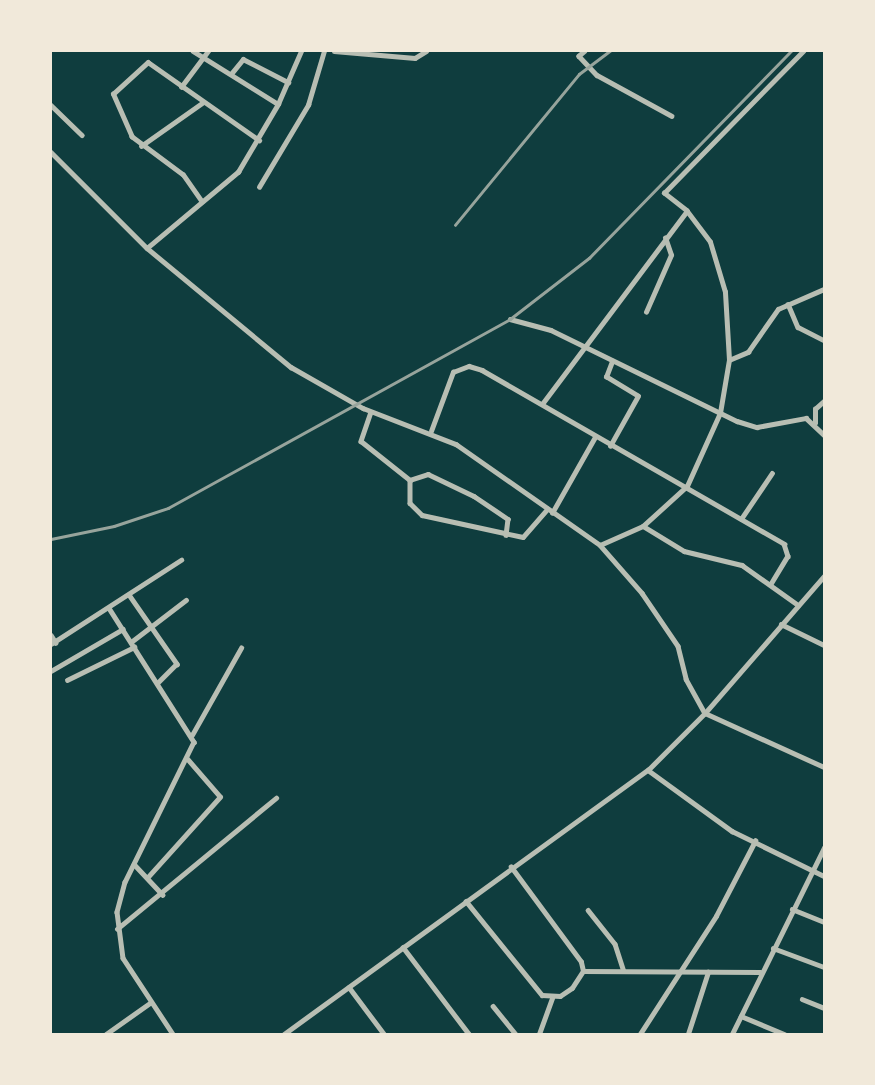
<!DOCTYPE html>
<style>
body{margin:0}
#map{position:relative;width:875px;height:1085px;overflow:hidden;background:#0f3d3e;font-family:Karla,sans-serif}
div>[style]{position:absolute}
.minor>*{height:4.5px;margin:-2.25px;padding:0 2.25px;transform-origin:2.25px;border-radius:2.25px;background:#b8beb3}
.rail>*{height:2.5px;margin:-1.25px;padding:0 1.25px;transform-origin:1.25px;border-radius:1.25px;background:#97a49c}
span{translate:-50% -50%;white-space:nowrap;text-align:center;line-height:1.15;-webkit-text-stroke:5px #f1e9da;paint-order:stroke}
.frame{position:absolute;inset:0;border:52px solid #f1e9da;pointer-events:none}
</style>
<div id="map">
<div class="minor">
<div style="left:193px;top:51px;width:100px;rotate:31.9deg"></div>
<div style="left:334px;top:51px;width:81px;rotate:4.9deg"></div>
<div style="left:415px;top:58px;width:13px;rotate:-32deg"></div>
<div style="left:585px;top:51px;width:8px;rotate:140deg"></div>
<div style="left:579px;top:56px;width:26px;rotate:47deg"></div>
<div style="left:597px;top:75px;width:85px;rotate:28.7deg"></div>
<div style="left:231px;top:74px;width:19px;rotate:-51deg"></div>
<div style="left:243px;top:59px;width:51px;rotate:27.1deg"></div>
<div style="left:181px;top:87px;width:45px;rotate:-53.1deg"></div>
<div style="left:51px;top:105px;width:43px;rotate:44.1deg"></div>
<div style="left:141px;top:146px;width:75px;rotate:-35.2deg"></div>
<div style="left:51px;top:152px;width:136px;rotate:45deg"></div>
<div style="left:147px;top:248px;width:187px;rotate:39.6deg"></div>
<div style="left:291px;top:367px;width:83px;rotate:29.7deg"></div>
<div style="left:363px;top:408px;width:100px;rotate:21.2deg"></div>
<div style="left:456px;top:444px;width:176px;rotate:35deg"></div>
<div style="left:600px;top:545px;width:64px;rotate:48.8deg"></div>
<div style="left:642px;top:593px;width:64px;rotate:55.8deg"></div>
<div style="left:678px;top:646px;width:34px;rotate:76deg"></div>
<div style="left:686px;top:679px;width:39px;rotate:61deg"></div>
<div style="left:705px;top:713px;width:131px;rotate:24.4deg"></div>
<div style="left:259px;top:187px;width:96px;rotate:-59.1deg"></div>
<div style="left:308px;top:105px;width:56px;rotate:-73.5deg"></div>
<div style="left:202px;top:202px;width:33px;rotate:-125deg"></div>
<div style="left:183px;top:175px;width:64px;rotate:-143.3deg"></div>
<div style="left:132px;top:137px;width:47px;rotate:-113.8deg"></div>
<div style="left:113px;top:94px;width:47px;rotate:-42.4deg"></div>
<div style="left:148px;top:62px;width:136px;rotate:35.1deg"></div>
<div style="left:147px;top:248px;width:119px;rotate:-39.9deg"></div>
<div style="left:238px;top:172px;width:79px;rotate:-59.5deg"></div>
<div style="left:278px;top:104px;width:58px;rotate:-66.5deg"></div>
<div style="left:788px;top:304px;width:25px;rotate:67deg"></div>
<div style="left:798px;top:327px;width:29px;rotate:27deg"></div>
<div style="left:646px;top:312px;width:62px;rotate:-66.3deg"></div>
<div style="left:671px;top:255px;width:18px;rotate:-109deg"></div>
<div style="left:510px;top:319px;width:42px;rotate:15deg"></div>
<div style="left:551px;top:330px;width:207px;rotate:26.1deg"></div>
<div style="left:737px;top:421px;width:21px;rotate:17deg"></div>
<div style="left:757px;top:427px;width:50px;rotate:-10.4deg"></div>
<div style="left:806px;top:418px;width:25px;rotate:43deg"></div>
<div style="left:729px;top:360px;width:21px;rotate:-23deg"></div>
<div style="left:748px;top:352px;width:52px;rotate:-55.1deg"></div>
<div style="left:778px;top:309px;width:50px;rotate:-23.5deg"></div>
<div style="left:542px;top:404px;width:241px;rotate:-53.1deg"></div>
<div style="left:371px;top:412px;width:31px;rotate:109deg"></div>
<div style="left:361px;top:441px;width:63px;rotate:38.5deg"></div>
<div style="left:410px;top:480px;width:23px;rotate:90deg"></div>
<div style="left:410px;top:503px;width:17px;rotate:45deg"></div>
<div style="left:422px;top:515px;width:103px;rotate:12.3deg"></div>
<div style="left:523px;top:537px;width:37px;rotate:-49deg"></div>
<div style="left:815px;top:423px;width:14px;rotate:-90deg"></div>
<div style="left:815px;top:409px;width:12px;rotate:-42deg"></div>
<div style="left:431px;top:431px;width:63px;rotate:-69.6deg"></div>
<div style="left:453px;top:372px;width:17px;rotate:-21deg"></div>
<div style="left:469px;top:366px;width:14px;rotate:17deg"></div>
<div style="left:482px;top:370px;width:349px;rotate:29.9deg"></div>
<div style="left:784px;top:544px;width:13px;rotate:72deg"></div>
<div style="left:788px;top:556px;width:33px;rotate:121deg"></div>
<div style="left:610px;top:446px;width:57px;rotate:-60.8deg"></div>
<div style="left:638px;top:396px;width:37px;rotate:-149deg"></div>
<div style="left:606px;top:377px;width:17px;rotate:-69deg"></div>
<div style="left:410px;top:480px;width:19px;rotate:-18deg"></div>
<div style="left:428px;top:474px;width:51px;rotate:25.6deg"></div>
<div style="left:474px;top:496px;width:41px;rotate:34.1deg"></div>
<div style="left:508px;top:519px;width:16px;rotate:97deg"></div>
<div style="left:552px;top:513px;width:87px;rotate:-60.5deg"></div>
<div style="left:741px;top:519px;width:55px;rotate:-56deg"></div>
<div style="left:643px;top:526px;width:59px;rotate:-42.3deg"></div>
<div style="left:687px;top:486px;width:80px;rotate:-65.7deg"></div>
<div style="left:720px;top:413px;width:54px;rotate:-80.4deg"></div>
<div style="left:729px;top:360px;width:68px;rotate:-93.4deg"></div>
<div style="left:725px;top:292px;width:52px;rotate:-106.7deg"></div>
<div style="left:710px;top:242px;width:39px;rotate:-127deg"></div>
<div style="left:687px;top:211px;width:29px;rotate:-142deg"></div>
<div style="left:664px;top:193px;width:199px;rotate:-45.6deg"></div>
<div style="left:600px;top:545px;width:47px;rotate:-23.8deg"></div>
<div style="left:643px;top:526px;width:48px;rotate:31.4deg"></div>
<div style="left:684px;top:551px;width:60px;rotate:13.6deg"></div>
<div style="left:742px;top:565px;width:69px;rotate:35.5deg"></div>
<div style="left:130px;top:596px;width:83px;rotate:55.3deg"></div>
<div style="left:177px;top:664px;width:27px;rotate:135deg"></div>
<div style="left:109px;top:608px;width:159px;rotate:57.6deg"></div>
<div style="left:194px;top:742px;width:156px;rotate:116.2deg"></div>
<div style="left:125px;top:882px;width:31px;rotate:105deg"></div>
<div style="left:117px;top:912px;width:46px;rotate:82.6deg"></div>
<div style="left:123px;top:958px;width:91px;rotate:56.7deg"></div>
<div style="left:781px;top:624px;width:48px;rotate:26deg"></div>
<div style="left:51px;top:635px;width:9px;rotate:58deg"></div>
<div style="left:131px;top:642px;width:69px;rotate:-37.4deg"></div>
<div style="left:51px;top:644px;width:155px;rotate:-32.9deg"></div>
<div style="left:51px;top:671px;width:83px;rotate:-30.3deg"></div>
<div style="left:67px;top:680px;width:75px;rotate:-26.2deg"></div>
<div style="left:192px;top:735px;width:100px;rotate:-60.6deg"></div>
<div style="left:648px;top:770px;width:81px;rotate:-45deg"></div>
<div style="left:705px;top:713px;width:181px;rotate:-49deg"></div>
<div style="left:134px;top:864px;width:42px;rotate:46.9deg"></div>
<div style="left:147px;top:878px;width:109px;rotate:-48deg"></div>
<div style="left:220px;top:797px;width:49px;rotate:-130.9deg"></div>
<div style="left:466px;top:901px;width:121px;rotate:51deg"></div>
<div style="left:542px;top:995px;width:18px;rotate:3deg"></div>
<div style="left:560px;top:996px;width:14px;rotate:-34deg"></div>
<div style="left:572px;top:988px;width:20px;rotate:-57deg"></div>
<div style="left:583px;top:971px;width:9px;rotate:-103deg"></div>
<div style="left:581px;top:962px;width:118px;rotate:-126.4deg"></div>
<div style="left:792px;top:909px;width:35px;rotate:22deg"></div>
<div style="left:588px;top:910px;width:43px;rotate:51.5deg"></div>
<div style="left:615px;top:944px;width:28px;rotate:72deg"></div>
<div style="left:117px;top:929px;width:206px;rotate:-39.5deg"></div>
<div style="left:403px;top:947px;width:109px;rotate:52.8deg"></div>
<div style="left:773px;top:948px;width:54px;rotate:20.4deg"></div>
<div style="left:583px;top:971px;width:177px;rotate:0.3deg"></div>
<div style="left:349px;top:987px;width:59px;rotate:53.3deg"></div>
<div style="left:802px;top:999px;width:24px;rotate:22deg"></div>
<div style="left:493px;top:1006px;width:36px;rotate:51deg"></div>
<div style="left:741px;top:1016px;width:47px;rotate:22.7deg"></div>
<div style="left:106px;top:1034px;width:54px;rotate:-35.2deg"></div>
<div style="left:284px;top:1034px;width:450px;rotate:-36deg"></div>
<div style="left:648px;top:770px;width:104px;rotate:36deg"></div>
<div style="left:732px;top:831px;width:102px;rotate:26.1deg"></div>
<div style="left:539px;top:1034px;width:38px;rotate:-70deg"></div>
<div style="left:640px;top:1034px;width:140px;rotate:-57.2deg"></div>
<div style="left:716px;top:916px;width:85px;rotate:-62.5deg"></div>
<div style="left:688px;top:1034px;width:65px;rotate:-72.1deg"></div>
<div style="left:732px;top:1034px;width:208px;rotate:-63.7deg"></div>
</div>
<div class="rail">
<div style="left:455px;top:225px;width:195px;rotate:-50.6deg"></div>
<div style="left:579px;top:74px;width:39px;rotate:-37deg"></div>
<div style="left:51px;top:539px;width:64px;rotate:-11.7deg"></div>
<div style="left:114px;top:526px;width:57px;rotate:-18.4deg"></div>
<div style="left:168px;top:508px;width:391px;rotate:-28.9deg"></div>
<div style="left:510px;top:319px;width:100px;rotate:-37.7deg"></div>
<div style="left:589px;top:258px;width:289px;rotate:-45.7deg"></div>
</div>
<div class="frame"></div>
</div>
